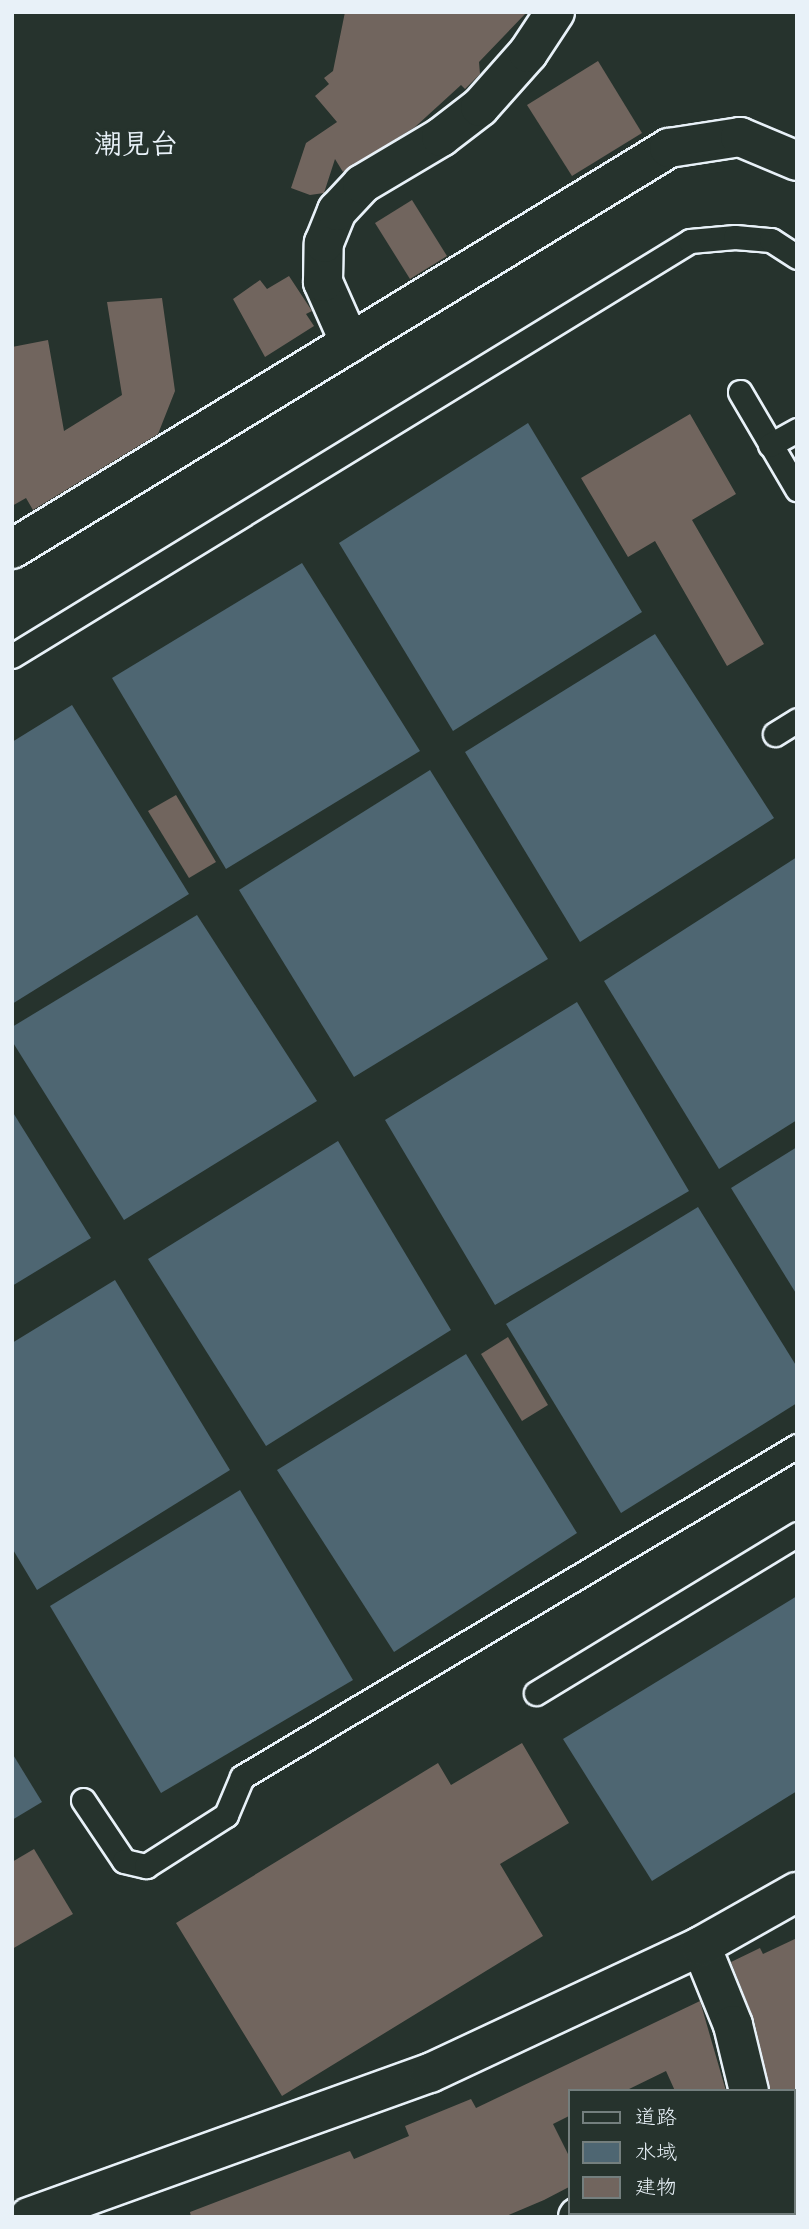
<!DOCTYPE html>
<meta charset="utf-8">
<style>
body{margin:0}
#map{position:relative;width:809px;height:2229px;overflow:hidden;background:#26332d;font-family:Dekko,"Klee One",sans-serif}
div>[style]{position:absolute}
.water>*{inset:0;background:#4e6672}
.building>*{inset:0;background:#71655e}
.roads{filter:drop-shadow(2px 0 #e8f1f8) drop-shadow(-2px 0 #e8f1f8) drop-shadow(0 2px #e8f1f8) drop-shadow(0 -2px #e8f1f8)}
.service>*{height:23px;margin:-11.5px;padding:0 11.5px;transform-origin:11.5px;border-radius:11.5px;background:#26332d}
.minor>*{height:38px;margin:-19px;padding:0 19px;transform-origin:19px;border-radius:19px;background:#26332d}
span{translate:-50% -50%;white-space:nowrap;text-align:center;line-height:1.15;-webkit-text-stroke:6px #26332d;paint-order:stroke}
.neighbourhood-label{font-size:28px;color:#e8f1f8;font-weight:700}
.frame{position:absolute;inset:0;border:14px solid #e8f1f8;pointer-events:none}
.legend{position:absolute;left:568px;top:2089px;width:228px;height:126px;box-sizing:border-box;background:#26332d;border:2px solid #747f7e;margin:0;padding:9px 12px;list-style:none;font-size:21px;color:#e8f1f8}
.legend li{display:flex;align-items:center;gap:14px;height:35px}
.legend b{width:35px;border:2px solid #747f7e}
</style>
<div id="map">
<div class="water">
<div style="clip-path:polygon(528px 423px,642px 612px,453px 731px,339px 543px)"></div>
<div style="clip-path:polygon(302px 563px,420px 751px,226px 869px,112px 678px)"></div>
<div style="clip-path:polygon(655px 634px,774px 818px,580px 942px,465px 752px)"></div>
<div style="clip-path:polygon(72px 705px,189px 894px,12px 1004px,12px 742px)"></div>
<div style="clip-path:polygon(430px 770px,548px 959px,354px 1077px,239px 890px)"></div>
<div style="clip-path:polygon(797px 857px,797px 1120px,719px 1169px,604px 981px)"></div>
<div style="clip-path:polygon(197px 915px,317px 1101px,124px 1220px,12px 1041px,12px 1027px)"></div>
<div style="clip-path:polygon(577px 1002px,689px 1191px,495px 1305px,385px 1120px)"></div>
<div style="clip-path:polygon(12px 1111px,91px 1238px,12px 1286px)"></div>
<div style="clip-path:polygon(338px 1141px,451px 1330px,266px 1446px,148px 1259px)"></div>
<div style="clip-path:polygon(797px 1147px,797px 1295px,731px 1188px)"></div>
<div style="clip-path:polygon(698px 1207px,797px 1367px,797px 1403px,621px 1513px,506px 1324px)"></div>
<div style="clip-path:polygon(115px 1280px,230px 1470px,37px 1590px,12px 1548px,12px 1343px)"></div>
<div style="clip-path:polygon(466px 1354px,577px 1533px,394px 1652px,277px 1470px)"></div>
<div style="clip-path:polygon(240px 1490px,353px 1680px,161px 1793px,50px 1606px)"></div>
<div style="clip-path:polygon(797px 1596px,797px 1791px,652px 1881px,563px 1739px)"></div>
<div style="clip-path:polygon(12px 1753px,42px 1802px,12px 1820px)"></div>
</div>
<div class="building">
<div style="clip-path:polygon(345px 12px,527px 12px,479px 62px,480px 74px,465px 89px,461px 85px,415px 127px,343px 172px,335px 159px,324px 193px,310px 195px,291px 188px,306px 143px,337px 122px,315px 96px,329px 84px,324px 78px,333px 71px)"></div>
<div style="clip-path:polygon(598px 61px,642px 133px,572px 176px,527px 105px)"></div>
<div style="clip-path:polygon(412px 200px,447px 256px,410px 279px,375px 223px)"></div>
<div style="clip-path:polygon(289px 276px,312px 311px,306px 314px,314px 326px,265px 357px,233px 299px,260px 280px,267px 289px)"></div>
<div style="clip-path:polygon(162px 298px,175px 391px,158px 434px,33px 510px,26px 498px,12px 506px,12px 347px,48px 340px,64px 431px,122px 395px,107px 302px)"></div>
<div style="clip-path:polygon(690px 414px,736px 494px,692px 520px,764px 644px,727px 666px,655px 541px,628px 557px,581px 478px)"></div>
<div style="clip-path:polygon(176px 795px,216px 862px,189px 878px,148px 811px)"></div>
<div style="clip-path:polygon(508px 1337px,548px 1405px,522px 1421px,481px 1354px)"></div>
<div style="clip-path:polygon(522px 1743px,569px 1823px,500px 1864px,543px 1936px,282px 2096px,176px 1923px,438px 1763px,451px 1785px)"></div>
<div style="clip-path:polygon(34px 1849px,73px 1914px,12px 1949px,12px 1862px)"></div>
<div style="clip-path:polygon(797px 1938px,797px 2091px,770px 2091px,754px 2020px,731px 1962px,760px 1948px,763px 1954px)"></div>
<div style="clip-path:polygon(700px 2001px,726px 2091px,675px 2091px,666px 2071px,625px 2091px,569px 2091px,569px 2116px,553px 2124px,569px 2156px,569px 2187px,544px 2200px,504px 2217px,191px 2217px,190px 2212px,350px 2151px,354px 2159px,409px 2136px,405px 2126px,471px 2099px,476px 2108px)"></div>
</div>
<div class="roads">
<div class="service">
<div style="left:740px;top:392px;width:113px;rotate:59.6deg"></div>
<div style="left:770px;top:445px;width:31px;rotate:-29deg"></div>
<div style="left:12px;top:656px;width:795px;rotate:-31.47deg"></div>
<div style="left:690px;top:241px;width:45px;rotate:-5.1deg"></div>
<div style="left:735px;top:237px;width:36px;rotate:5deg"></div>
<div style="left:771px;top:240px;width:31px;rotate:33deg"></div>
<div style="left:775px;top:734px;width:26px;rotate:-32deg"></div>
<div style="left:536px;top:1693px;width:306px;rotate:-31.3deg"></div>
<div style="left:83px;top:1800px;width:73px;rotate:56.1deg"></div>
<div style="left:124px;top:1861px;width:23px;rotate:13deg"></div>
<div style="left:146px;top:1866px;width:95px;rotate:-32.5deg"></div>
<div style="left:226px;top:1815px;width:41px;rotate:-67.2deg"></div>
<div style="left:242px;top:1777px;width:646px;rotate:-30.81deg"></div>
</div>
<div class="minor">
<div style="left:350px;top:343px;width:67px;rotate:-113.9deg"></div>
<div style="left:323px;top:282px;width:39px;rotate:-89deg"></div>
<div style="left:324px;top:243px;width:35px;rotate:-68deg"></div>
<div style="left:337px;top:211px;width:37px;rotate:-47deg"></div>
<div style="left:362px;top:184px;width:92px;rotate:-30.7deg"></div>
<div style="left:441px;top:137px;width:49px;rotate:-37.6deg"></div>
<div style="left:480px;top:107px;width:72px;rotate:-48.4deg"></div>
<div style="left:528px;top:53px;width:49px;rotate:-56.6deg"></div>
<div style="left:12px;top:549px;width:770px;rotate:-31.4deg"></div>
<div style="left:669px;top:148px;width:72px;rotate:-8.8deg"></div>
<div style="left:740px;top:137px;width:62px;rotate:22.8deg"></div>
<div style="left:701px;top:1946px;width:85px;rotate:67.9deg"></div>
<div style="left:733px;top:2025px;width:68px;rotate:76.4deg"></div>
<div style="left:776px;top:2213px;width:4px;rotate:76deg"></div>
<div style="left:29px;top:2217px;width:426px;rotate:-19.8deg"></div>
<div style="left:430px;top:2073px;width:299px;rotate:-25.1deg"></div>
<div style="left:701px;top:1946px;width:110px;rotate:-29.4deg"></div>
<div style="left:578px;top:2217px;width:8px;rotate:-30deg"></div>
</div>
</div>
<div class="neighbourhood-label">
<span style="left:136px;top:148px">潮見台</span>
</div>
<div class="frame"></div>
<ul class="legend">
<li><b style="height:9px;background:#26332d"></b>道路</li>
<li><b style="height:19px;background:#4e6672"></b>水域</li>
<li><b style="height:19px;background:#71655e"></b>建物</li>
</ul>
</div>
